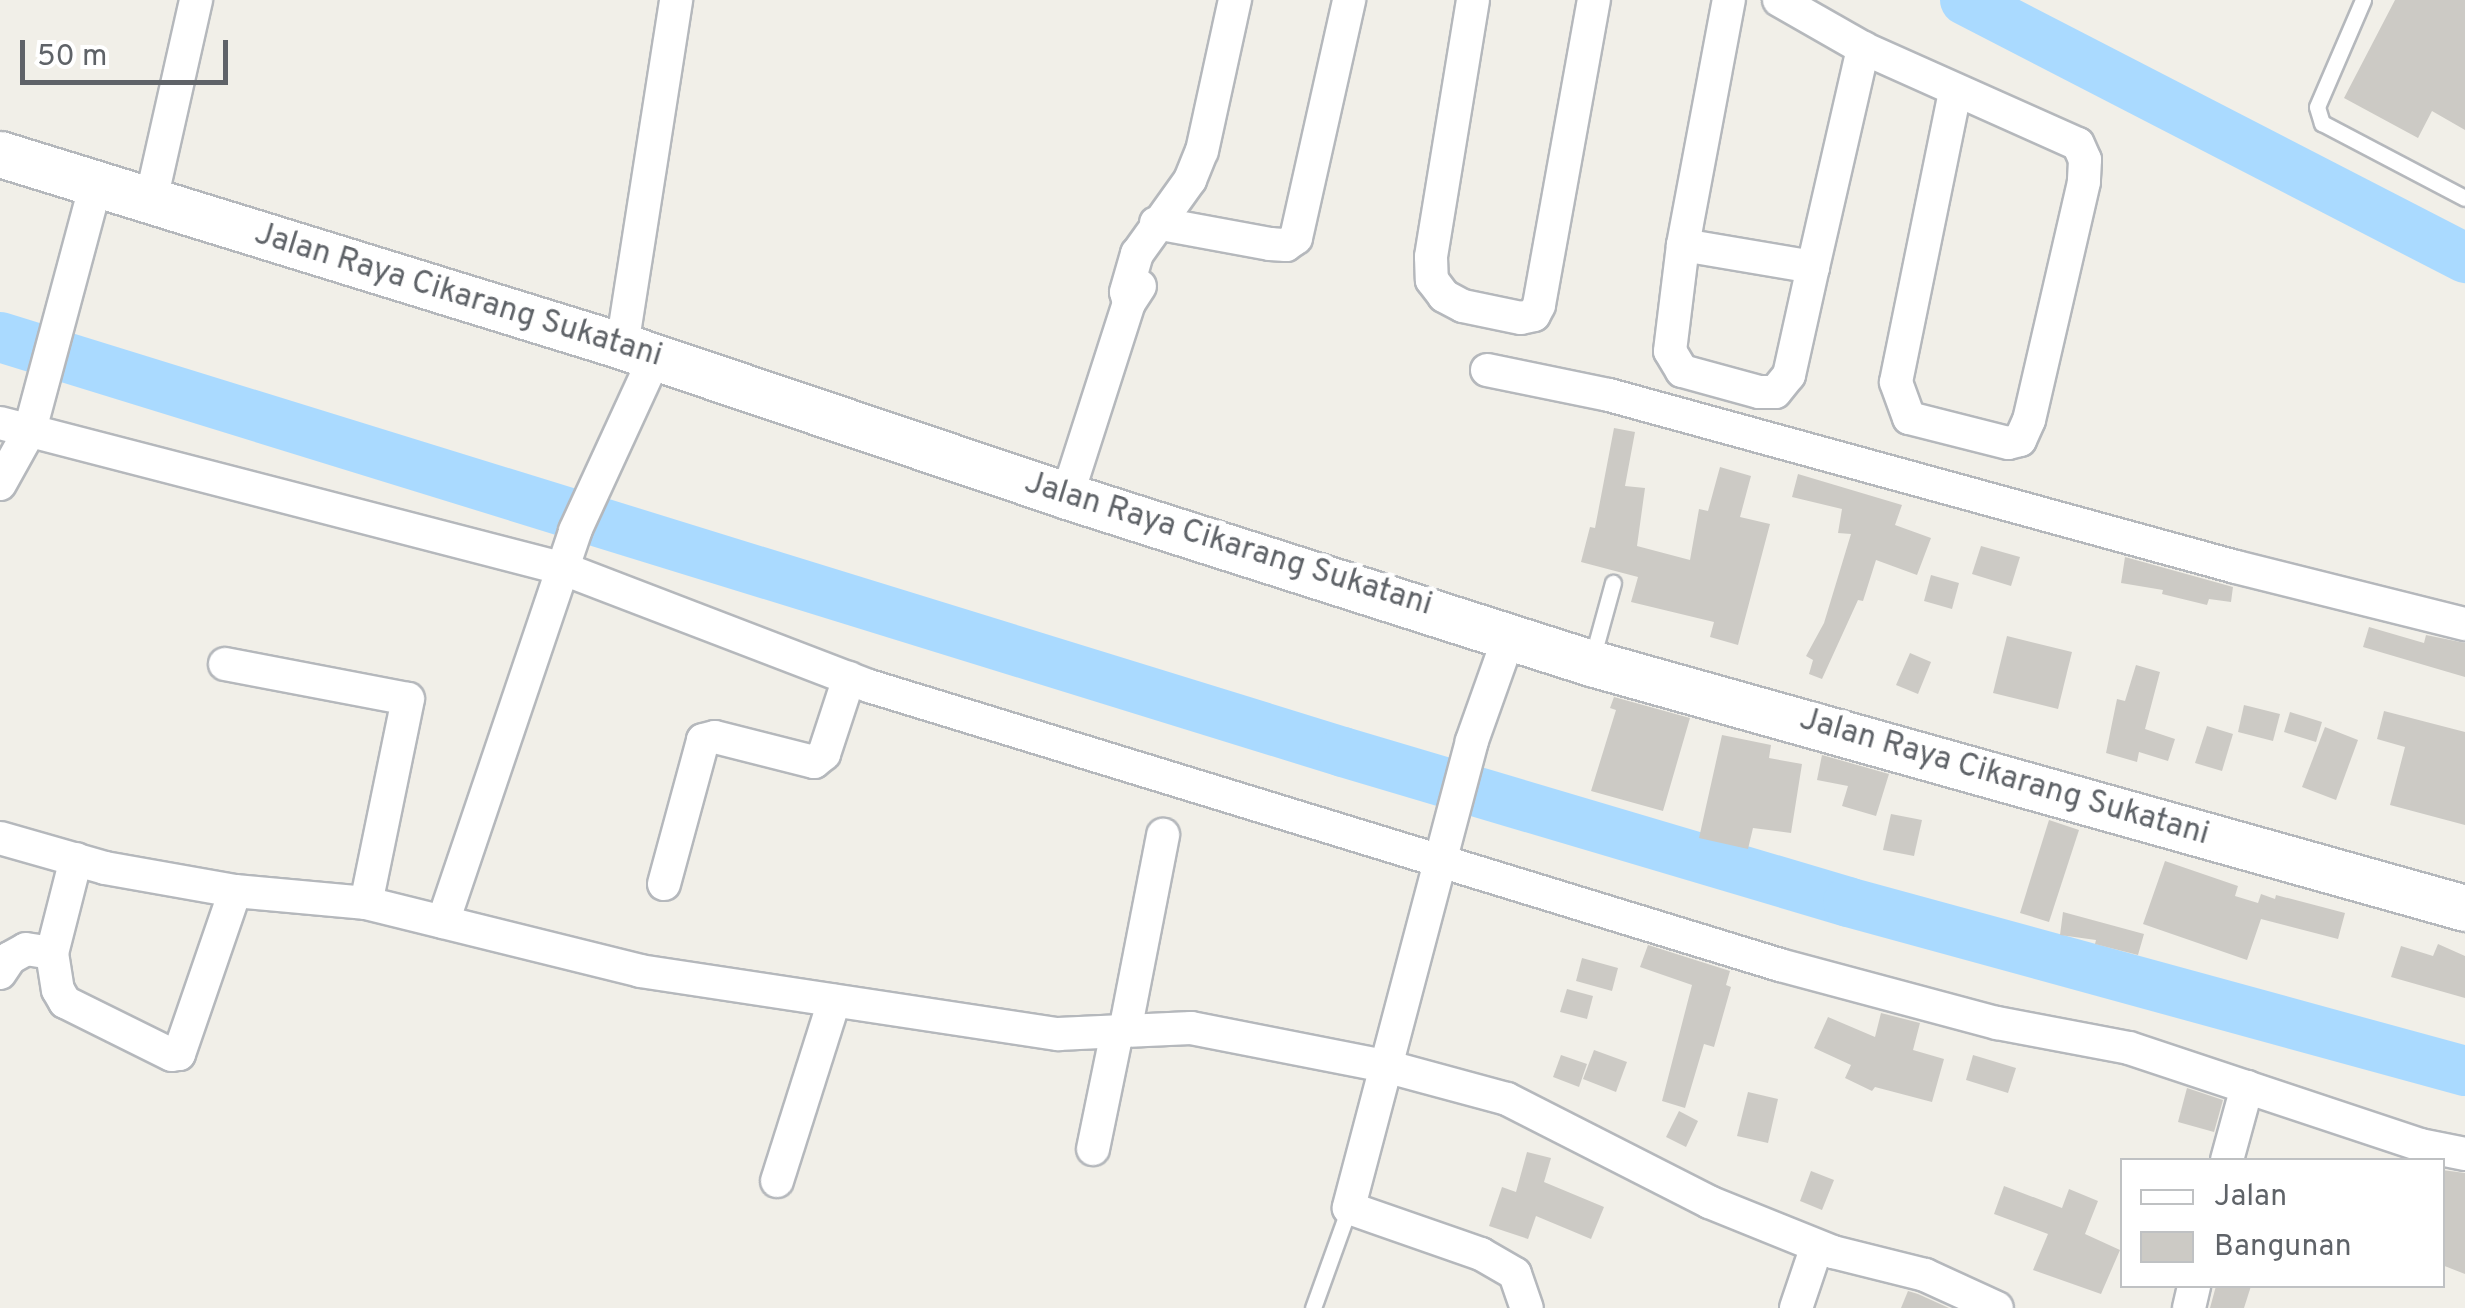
<!DOCTYPE html>
<style>
body{margin:0}
#map{position:relative;width:2465px;height:1308px;overflow:hidden;background:#f1efe8;font-family:Overpass,sans-serif}
div>[style]{position:absolute}
.river>*{height:50px;margin:-25px;padding:0 25px;transform-origin:25px;border-radius:25px;background:#aadaff}
.building>*{inset:0;background:#cccac5}
.roads{filter:drop-shadow(2px 0 #b5b8bc) drop-shadow(-2px 0 #b5b8bc) drop-shadow(0 2px #b5b8bc) drop-shadow(0 -2px #b5b8bc)}
.lane>*{height:15px;margin:-7.5px;padding:0 7.5px;transform-origin:7.5px;border-radius:7.5px;background:#fff}
.street>*{height:32px;margin:-16px;padding:0 16px;transform-origin:16px;border-radius:16px;background:#fff}
.secondary>*{height:45px;margin:-22.5px;padding:0 22.5px;transform-origin:22.5px;border-radius:22.5px;background:#fff}
span{translate:-50% -50%;white-space:nowrap;text-align:center;line-height:1.15;-webkit-text-stroke:10px #fff;paint-order:stroke}
.street-label{font-size:32px;color:#5f6368}
.legend{position:absolute;left:2120px;top:1158px;width:325px;height:130px;box-sizing:border-box;background:#fff;border:2px solid #bfc1c3;margin:0;padding:12px 18px;list-style:none;font-size:30px;color:#5f6368}
.legend li{display:flex;align-items:center;gap:20px;height:50px}
.legend b{width:50px;border:2px solid #bfc1c3}
.scale{position:absolute;left:20px;top:40px;width:208px;height:45px;box-sizing:border-box;border:5px solid #5f6368;border-top:0;padding-left:12px;font-size:30px;line-height:35px;white-space:nowrap;color:#5f6368;-webkit-text-stroke:8px #fff;paint-order:stroke}
</style>
<div id="map">
<div class="river">
<div style="left:1965px;top:0;width:563px;rotate:27.29deg"></div>
<div style="left:0;top:337px;width:1406px;rotate:17.17deg"></div>
<div style="left:1343px;top:752px;width:527px;rotate:16.54deg"></div>
<div style="left:1848px;top:902px;width:640px;rotate:15.32deg"></div>
</div>
<div class="building">
<div style="clip-path:polygon(2395px 0,2465px 0,2465px 130px,2432px 111px,2418px 138px,2344px 98px)"></div>
<div style="clip-path:polygon(1614px 428px,1635px 432px,1625px 486px,1645px 488px,1637px 546px,1690px 560px,1699px 509px,1708px 511px,1720px 467px,1751px 476px,1740px 517px,1770px 524px,1738px 645px,1710px 637px,1714px 622px,1631px 602px,1638px 577px,1581px 562px,1590px 527px,1595px 528px)"></div>
<div style="clip-path:polygon(1798px 474px,1902px 505px,1895px 525px,1931px 538px,1917px 575px,1876px 560px,1863px 601px,1858px 600px,1822px 679px,1809px 674px,1813px 660px,1806px 656px,1824px 623px,1851px 534px,1838px 533px,1842px 509px,1792px 497px)"></div>
<div style="clip-path:polygon(1981px 546px,2020px 557px,2011px 586px,1972px 574px)"></div>
<div style="clip-path:polygon(2125px 557px,2233px 587px,2231px 602px,2209px 599px,2207px 605px,2162px 594px,2163px 590px,2121px 583px)"></div>
<div style="clip-path:polygon(1931px 575px,1959px 583px,1952px 609px,1924px 601px)"></div>
<div style="clip-path:polygon(2369px 627px,2424px 643px,2426px 635px,2465px 643px,2465px 677px,2363px 647px)"></div>
<div style="clip-path:polygon(2007px 636px,2072px 652px,2058px 709px,1993px 693px)"></div>
<div style="clip-path:polygon(1910px 653px,1931px 662px,1918px 694px,1896px 685px)"></div>
<div style="clip-path:polygon(2136px 665px,2160px 672px,2145px 729px,2175px 739px,2168px 761px,2139px 752px,2137px 762px,2106px 753px,2117px 699px,2125px 701px)"></div>
<div style="clip-path:polygon(1614px 697px,1690px 718px,1663px 811px,1591px 791px,1616px 710px,1610px 708px)"></div>
<div style="clip-path:polygon(2244px 705px,2280px 714px,2273px 741px,2238px 732px)"></div>
<div style="clip-path:polygon(2384px 711px,2465px 732px,2465px 825px,2390px 805px,2405px 747px,2377px 739px)"></div>
<div style="clip-path:polygon(2290px 712px,2322px 722px,2316px 742px,2284px 732px)"></div>
<div style="clip-path:polygon(2207px 726px,2233px 734px,2222px 771px,2195px 763px)"></div>
<div style="clip-path:polygon(2325px 727px,2358px 740px,2336px 800px,2302px 787px)"></div>
<div style="clip-path:polygon(1722px 735px,1771px 745px,1769px 758px,1802px 764px,1791px 833px,1753px 828px,1748px 849px,1699px 838px)"></div>
<div style="clip-path:polygon(1822px 755px,1889px 774px,1876px 816px,1842px 806px,1848px 786px,1817px 780px)"></div>
<div style="clip-path:polygon(1891px 814px,1922px 820px,1914px 856px,1883px 850px)"></div>
<div style="clip-path:polygon(2049px 820px,2079px 830px,2049px 922px,2020px 913px)"></div>
<div style="clip-path:polygon(2165px 861px,2238px 886px,2235px 896px,2258px 903px,2261px 894px,2275px 899px,2276px 895px,2345px 913px,2338px 939px,2261px 919px,2247px 960px,2143px 924px)"></div>
<div style="clip-path:polygon(2063px 912px,2144px 934px,2138px 955px,2095px 944px,2096px 940px,2060px 935px)"></div>
<div style="clip-path:polygon(2438px 944px,2465px 956px,2465px 998px,2391px 977px,2401px 946px,2433px 956px)"></div>
<div style="clip-path:polygon(1648px 945px,1730px 971px,1726px 985px,1731px 987px,1714px 1047px,1704px 1044px,1685px 1108px,1662px 1101px,1692px 985px,1640px 967px)"></div>
<div style="clip-path:polygon(1582px 958px,1618px 968px,1612px 991px,1576px 981px)"></div>
<div style="clip-path:polygon(1567px 989px,1593px 996px,1587px 1019px,1560px 1012px)"></div>
<div style="clip-path:polygon(1881px 1013px,1920px 1023px,1913px 1050px,1944px 1059px,1932px 1102px,1875px 1087px,1872px 1091px,1845px 1078px,1851px 1065px,1814px 1048px,1828px 1017px,1875px 1037px)"></div>
<div style="clip-path:polygon(1594px 1050px,1627px 1062px,1616px 1092px,1583px 1079px)"></div>
<div style="clip-path:polygon(1561px 1055px,1587px 1064px,1579px 1087px,1553px 1077px)"></div>
<div style="clip-path:polygon(1973px 1055px,2016px 1068px,2008px 1093px,1966px 1080px)"></div>
<div style="clip-path:polygon(2187px 1088px,2223px 1100px,2214px 1132px,2178px 1122px)"></div>
<div style="clip-path:polygon(1748px 1092px,1778px 1099px,1768px 1143px,1737px 1136px)"></div>
<div style="clip-path:polygon(1679px 1111px,1698px 1121px,1686px 1147px,1666px 1137px)"></div>
<div style="clip-path:polygon(1527px 1152px,1551px 1158px,1544px 1182px,1604px 1207px,1591px 1239px,1536px 1216px,1528px 1239px,1489px 1226px,1502px 1187px,1516px 1192px)"></div>
<div style="clip-path:polygon(2442px 1170px,2465px 1173px,2465px 1274px,2442px 1265px)"></div>
<div style="clip-path:polygon(1811px 1171px,1834px 1180px,1822px 1210px,1800px 1201px)"></div>
<div style="clip-path:polygon(2004px 1186px,2062px 1208px,2069px 1189px,2098px 1201px,2085px 1234px,2120px 1250px,2101px 1294px,2033px 1270px,2048px 1234px,1994px 1214px)"></div>
<div style="clip-path:polygon(2216px 1286px,2251px 1286px,2244px 1308px,2210px 1308px)"></div>
<div style="clip-path:polygon(1908px 1291px,1918px 1294px,1949px 1308px,1901px 1308px)"></div>
</div>
<div class="roads">
<div class="lane">
<div style="left:2363px;top:0;width:116px;rotate:113.3deg"></div>
<div style="left:2317px;top:107px;width:17px;rotate:73deg"></div>
<div style="left:2322px;top:123px;width:161px;rotate:27.7deg"></div>
<div style="left:1592px;top:659px;width:79px;rotate:-74.6deg"></div>
<div style="left:1313px;top:1308px;width:106px;rotate:-70.2deg"></div>
</div>
<div class="street">
<div style="left:1473px;top:0;width:260px;rotate:99.3deg"></div>
<div style="left:1431px;top:257px;width:23px;rotate:88deg"></div>
<div style="left:1432px;top:280px;width:20px;rotate:53deg"></div>
<div style="left:1444px;top:296px;width:21px;rotate:28deg"></div>
<div style="left:1463px;top:306px;width:59px;rotate:11.7deg"></div>
<div style="left:1521px;top:318px;width:13px;rotate:-13deg"></div>
<div style="left:1534px;top:315px;width:11px;rotate:-63deg"></div>
<div style="left:1539px;top:305px;width:310px;rotate:-79.8deg"></div>
<div style="left:1779px;top:0;width:97px;rotate:29.7deg"></div>
<div style="left:1863px;top:48px;width:235px;rotate:24.1deg"></div>
<div style="left:2078px;top:144px;width:17px;rotate:66deg"></div>
<div style="left:2085px;top:160px;width:22px;rotate:93deg"></div>
<div style="left:2084px;top:182px;width:244px;rotate:103deg"></div>
<div style="left:2029px;top:420px;width:22px;rotate:114deg"></div>
<div style="left:2020px;top:440px;width:12px;rotate:166deg"></div>
<div style="left:2008px;top:443px;width:102px;rotate:-165.8deg"></div>
<div style="left:1909px;top:418px;width:38px;rotate:-110deg"></div>
<div style="left:1896px;top:382px;width:296px;rotate:-78.5deg"></div>
<div style="left:151px;top:200px;width:205px;rotate:-77.3deg"></div>
<div style="left:1156px;top:223px;width:116px;rotate:10.4deg"></div>
<div style="left:1270px;top:244px;width:16px;rotate:4deg"></div>
<div style="left:1286px;top:245px;width:12px;rotate:-35deg"></div>
<div style="left:1296px;top:238px;width:244px;rotate:-77.4deg"></div>
<div style="left:1683px;top:245px;width:132px;rotate:9.6deg"></div>
<div style="left:1813px;top:267px;width:111px;rotate:102.5deg"></div>
<div style="left:1789px;top:375px;width:22px;rotate:129deg"></div>
<div style="left:1775px;top:392px;width:16px;rotate:180deg"></div>
<div style="left:1759px;top:392px;width:80px;rotate:-164.7deg"></div>
<div style="left:1682px;top:371px;width:23px;rotate:-121deg"></div>
<div style="left:1670px;top:351px;width:107px;rotate:-83deg"></div>
<div style="left:1683px;top:245px;width:249px;rotate:-79.4deg"></div>
<div style="left:1813px;top:267px;width:225px;rotate:-77.1deg"></div>
<div style="left:1129px;top:303px;width:11px;rotate:-105deg"></div>
<div style="left:1126px;top:292px;width:40px;rotate:-74deg"></div>
<div style="left:1137px;top:254px;width:91px;rotate:-54.4deg"></div>
<div style="left:1190px;top:180px;width:31px;rotate:-68deg"></div>
<div style="left:1202px;top:151px;width:155px;rotate:-77.7deg"></div>
<div style="left:622px;top:346px;width:350px;rotate:-81.1deg"></div>
<div style="left:1487px;top:370px;width:125px;rotate:11.6deg"></div>
<div style="left:1609px;top:395px;width:650px;rotate:15.34deg"></div>
<div style="left:2236px;top:567px;width:236px;rotate:14deg"></div>
<div style="left:0;top:423px;width:583px;rotate:14.51deg"></div>
<div style="left:564px;top:569px;width:327px;rotate:21deg"></div>
<div style="left:869px;top:686px;width:953px;rotate:17.03deg"></div>
<div style="left:1780px;top:965px;width:225px;rotate:15deg"></div>
<div style="left:1997px;top:1023px;width:134px;rotate:10.7deg"></div>
<div style="left:2129px;top:1048px;width:307px;rotate:18.4deg"></div>
<div style="left:2420px;top:1145px;width:46px;rotate:11.3deg"></div>
<div style="left:0;top:484px;width:62px;rotate:-60.9deg"></div>
<div style="left:30px;top:430px;width:256px;rotate:-75deg"></div>
<div style="left:1067px;top:496px;width:203px;rotate:-72.2deg"></div>
<div style="left:1129px;top:303px;width:20px;rotate:-57deg"></div>
<div style="left:1510px;top:634px;width:114px;rotate:109.6deg"></div>
<div style="left:1472px;top:741px;width:483px;rotate:104.8deg"></div>
<div style="left:1349px;top:1208px;width:140px;rotate:19.2deg"></div>
<div style="left:1481px;top:1254px;width:39px;rotate:30deg"></div>
<div style="left:1515px;top:1274px;width:36px;rotate:71deg"></div>
<div style="left:225px;top:664px;width:186px;rotate:10.8deg"></div>
<div style="left:408px;top:699px;width:208px;rotate:101.6deg"></div>
<div style="left:0;top:838px;width:109px;rotate:15.9deg"></div>
<div style="left:105px;top:868px;width:132px;rotate:10deg"></div>
<div style="left:235px;top:891px;width:132px;rotate:5.2deg"></div>
<div style="left:366px;top:903px;width:282px;rotate:13.9deg"></div>
<div style="left:640px;top:971px;width:423px;rotate:8.6deg"></div>
<div style="left:1058px;top:1034px;width:133px;rotate:-2.6deg"></div>
<div style="left:1191px;top:1028px;width:198px;rotate:11.1deg"></div>
<div style="left:1385px;top:1066px;width:126px;rotate:15.1deg"></div>
<div style="left:1507px;top:1099px;width:227px;rotate:27deg"></div>
<div style="left:1709px;top:1202px;width:134px;rotate:22deg"></div>
<div style="left:1833px;top:1252px;width:95px;rotate:14deg"></div>
<div style="left:1925px;top:1275px;width:79px;rotate:24.6deg"></div>
<div style="left:76px;top:859px;width:97px;rotate:104.3deg"></div>
<div style="left:52px;top:953px;width:37px;rotate:81deg"></div>
<div style="left:58px;top:990px;width:14px;rotate:60deg"></div>
<div style="left:65px;top:1002px;width:119px;rotate:26.4deg"></div>
<div style="left:172px;top:1055px;width:7px;rotate:-8deg"></div>
<div style="left:179px;top:1054px;width:172px;rotate:-71deg"></div>
<div style="left:664px;top:884px;width:149px;rotate:-74.8deg"></div>
<div style="left:703px;top:740px;width:12px;rotate:-14deg"></div>
<div style="left:715px;top:737px;width:102px;rotate:14.2deg"></div>
<div style="left:814px;top:762px;width:13px;rotate:-39deg"></div>
<div style="left:824px;top:754px;width:80px;rotate:-71.8deg"></div>
<div style="left:443px;top:922px;width:413px;rotate:-71.3deg"></div>
<div style="left:575px;top:531px;width:192px;rotate:-65.3deg"></div>
<div style="left:0;top:973px;width:18px;rotate:-56deg"></div>
<div style="left:10px;top:958px;width:18px;rotate:-29deg"></div>
<div style="left:26px;top:949px;width:26px;rotate:9deg"></div>
<div style="left:1125px;top:1031px;width:200px;rotate:-79deg"></div>
<div style="left:1093px;top:1149px;width:119px;rotate:-78.4deg"></div>
<div style="left:2227px;top:1160px;width:76px;rotate:-74.7deg"></div>
<div style="left:777px;top:1181px;width:189px;rotate:-72.4deg"></div>
<div style="left:1796px;top:1308px;width:65px;rotate:-71.3deg"></div>
<div style="left:2189px;top:1308px;width:23px;rotate:-77deg"></div>
</div>
<div class="secondary">
<div style="left:0;top:154px;width:651px;rotate:17.15deg"></div>
<div style="left:622px;top:346px;width:470px;rotate:18.6deg"></div>
<div style="left:1067px;top:496px;width:550px;rotate:17.68deg"></div>
<div style="left:1591px;top:663px;width:908px;rotate:15.66deg"></div>
</div>
</div>
<div class="street-label">
<span style="left:458px;top:296px;rotate:17deg">Jalan Raya Cikarang Sukatani</span>
<span style="left:1228px;top:545px;rotate:17deg">Jalan Raya Cikarang Sukatani</span>
<span style="left:2004px;top:778px;rotate:16deg">Jalan Raya Cikarang Sukatani</span>
</div>
<ul class="legend">
<li><b style="height:12px;background:#fff"></b>Jalan</li>
<li><b style="height:28px;background:#cccac5"></b>Bangunan</li>
</ul>
<div class="scale">50 m</div>
</div>
